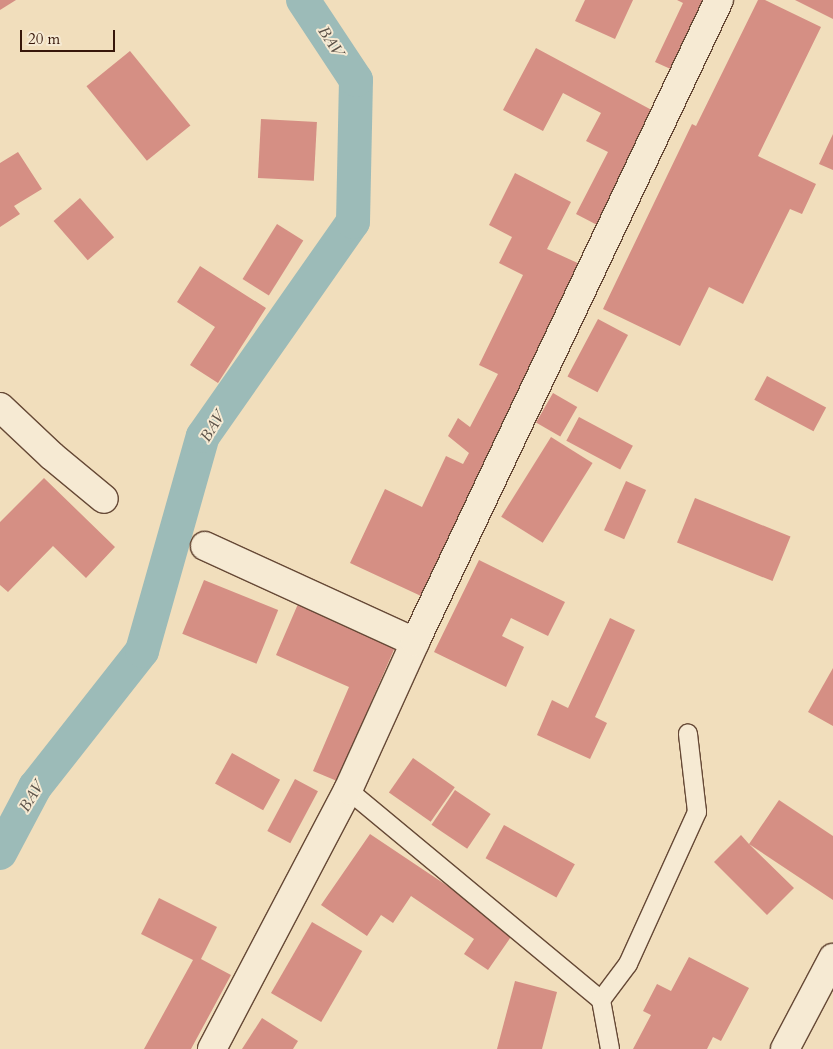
<!DOCTYPE html>
<html>
<head>
<meta charset="utf-8">
<style>
	body { margin:0 }
	#map { position:relative; width:833px; height:1049px; overflow:hidden; background:#f1debc; font-family:Cardo,serif }
	div>[style] { position:absolute }
	.canal>* { height:34px; margin:-17px; padding:0 17px; transform-origin:17px; border-radius:17px; background:#9cbbb8 }
	.building>* { inset:0; background:#d58f84; transform-origin:0 0 }
	.roads { filter:drop-shadow(1px 0 #664936) drop-shadow(-1px 0 #664936) drop-shadow(0 1px #664936) drop-shadow(0 -1px #664936) }
	.service>* { height:18px; margin:-9px; padding:0 9px; transform-origin:9px; border-radius:9px; background:#f6ead3 }
	.minor>* { height:28px; margin:-14px; padding:0 14px; transform-origin:14px; border-radius:14px; background:#f6ead3 }
	span { translate:-50% -50%; white-space:nowrap; text-align:center; line-height:1.15; -webkit-text-stroke:4px #f6ead3; paint-order:stroke }
	.water-label { font-size:16px; color:#5a5047; font-style:italic }
	.scale { position:absolute; left:20px; top:30px; width:95px; height:22px; box-sizing:border-box; border:2px solid #37170a; border-top:0; padding-left:6px; font-size:15px; line-height:18px; white-space:nowrap; color:#37170a; -webkit-text-stroke:4px #f6ead3; paint-order:stroke }
</style>
</head>
<body>
<div id="map">
	<div class="canal">
		<i style="left:0;top:853px;width:75px;rotate:-62.1deg"></i>
		<i style="left:35px;top:787px;width:173px;rotate:-51.8deg"></i>
		<i style="left:142px;top:651px;width:223px;rotate:-74.2deg"></i>
		<i style="left:203px;top:436px;width:261px;rotate:-55deg"></i>
		<i style="left:353px;top:222px;width:142px;rotate:-88.8deg"></i>
		<i style="left:356px;top:80px;width:96px;rotate:-123.5deg"></i>
	</div>
	<div class="building">
		<i style="clip-path:polygon(0 0,16px 0,0 10px)"></i>
		<i style="clip-path:polygon(585px 0,633px 0,615px 39px,575px 21px)"></i>
		<i style="clip-path:polygon(677px 0,708px 0,675px 71px,655px 62px,683px 3px)"></i>
		<i style="clip-path:polygon(758px 0,765px 0,821px 27px,758px 156px,816px 184px,802px 214px,790px 209px,743px 304px,709px 287px,680px 346px,603px 309px,692px 124px,696px 126px)"></i>
		<i style="clip-path:polygon(795px 0,833px 0,833px 19px)"></i>
		<i style="clip-path:polygon(536px 48px,661px 115px,601px 227px,576px 214px,608px 152px,586px 141px,601px 113px,563px 93px,543px 131px,503px 110px)"></i>
		<i style="left:130px;top:51px;width:96px;height:56px;rotate:51deg"></i>
		<i style="left:261px;top:119px;width:56px;height:59px;rotate:3deg"></i>
		<i style="clip-path:polygon(833px 134px,833px 170px,819px 164px)"></i>
		<i style="clip-path:polygon(18px 152px,42px 189px,14px 206px,20px 214px,0 227px,0 163px)"></i>
		<i style="clip-path:polygon(515px 173px,571px 202px,547px 249px,582px 265px,421px 596px,350px 563px,385px 489px,422px 507px,446px 456px,463px 464px,469px 453px,448px 436px,458px 418px,470px 427px,498px 374px,479px 365px,523px 275px,499px 263px,512px 237px,489px 225px)"></i>
		<i style="left:80px;top:198px;width:52px;height:35px;rotate:49deg"></i>
		<i style="left:277px;top:224px;width:31px;height:65px;rotate:32deg"></i>
		<i style="clip-path:polygon(200px 266px,266px 308px,218px 383px,190px 365px,215px 327px,177px 302px)"></i>
		<i style="left:598px;top:319px;width:34px;height:65px;rotate:28deg"></i>
		<i style="left:767px;top:376px;width:67px;height:27px;rotate:28deg"></i>
		<i style="left:553px;top:393px;width:28px;height:34px;rotate:30deg"></i>
		<i style="left:579px;top:417px;width:61px;height:27px;rotate:28deg"></i>
		<i style="left:551px;top:437px;width:49px;height:94px;rotate:32deg"></i>
		<i style="clip-path:polygon(44px 478px,115px 547px,86px 578px,53px 546px,8px 592px,0 585px,0 522px)"></i>
		<i style="left:626px;top:481px;width:22px;height:54px;rotate:24deg"></i>
		<i style="left:695px;top:498px;width:103px;height:48px;rotate:22deg"></i>
		<i style="clip-path:polygon(479px 560px,565px 602px,548px 636px,511px 618px,502px 636px,524px 647px,506px 687px,434px 652px)"></i>
		<i style="left:204px;top:580px;width:80px;height:58px;rotate:22deg"></i>
		<i style="clip-path:polygon(301px 597px,399px 638px,337px 781px,313px 771px,349px 687px,276px 655px)"></i>
		<i style="clip-path:polygon(610px 618px,635px 630px,595px 717px,607px 723px,590px 759px,537px 735px,552px 700px,568px 708px)"></i>
		<i style="clip-path:polygon(833px 668px,833px 726px,808px 712px)"></i>
		<i style="left:232px;top:753px;width:55px;height:35px;rotate:29deg"></i>
		<i style="left:413px;top:758px;width:51px;height:42px;rotate:35deg"></i>
		<i style="left:295px;top:779px;width:26px;height:59px;rotate:28deg"></i>
		<i style="left:455px;top:790px;width:43px;height:42px;rotate:34deg"></i>
		<i style="clip-path:polygon(779px 800px,833px 836px,833px 900px,749px 844px,794px 888px,767px 915px,714px 862px,741px 835px,749px 844px)"></i>
		<i style="left:504px;top:825px;width:81px;height:38px;rotate:29deg"></i>
		<i style="clip-path:polygon(370px 834px,515px 931px,488px 970px,464px 954px,474px 939px,411px 896px,393px 923px,381px 915px,367px 936px,321px 905px)"></i>
		<i style="clip-path:polygon(159px 898px,217px 927px,201px 959px,231px 975px,191px 1049px,144px 1049px,193px 960px,141px 934px)"></i>
		<i style="left:312px;top:922px;width:58px;height:82px;rotate:30deg"></i>
		<i style="clip-path:polygon(689px 957px,749px 988px,721px 1041px,713px 1037px,707px 1049px,633px 1049px,651px 1015px,643px 1011px,657px 984px,671px 991px)"></i>
		<i style="clip-path:polygon(515px 981px,557px 992px,542px 1049px,497px 1049px)"></i>
		<i style="clip-path:polygon(262px 1018px,298px 1041px,293px 1049px,242px 1049px)"></i>
	</div>
	<div class="roads">
		<div class="service">
			<i style="left:348px;top:790px;width:329px;rotate:39.7deg"></i>
			<i style="left:601px;top:1000px;width:50px;rotate:79.6deg"></i>
			<i style="left:601px;top:1000px;width:45px;rotate:-53.1deg"></i>
			<i style="left:628px;top:964px;width:167px;rotate:-65.6deg"></i>
			<i style="left:697px;top:812px;width:79px;rotate:-96.6deg"></i>
		</div>
		<div class="minor">
			<i style="left:0;top:407px;width:71px;rotate:43.3deg"></i>
			<i style="left:52px;top:456px;width:67px;rotate:39.6deg"></i>
			<i style="left:205px;top:546px;width:231px;rotate:24.6deg"></i>
			<i style="left:212px;top:1049px;width:293px;rotate:-62.3deg"></i>
			<i style="left:348px;top:790px;width:162px;rotate:-65.6deg"></i>
			<i style="left:415px;top:642px;width:710px;rotate:-64.66deg"></i>
			<i style="left:785px;top:1049px;width:103px;rotate:-62.2deg"></i>
		</div>
	</div>
	<div class="water-label">
		<span style="left:331px;top:42px;rotate:57deg">BAV</span>
		<span style="left:213px;top:426px;rotate:-59deg">BAV</span>
		<span style="left:32px;top:796px;rotate:-59deg">BAV</span>
	</div>
	<div class="scale">20 m</div>
</div>
</body>
</html>
